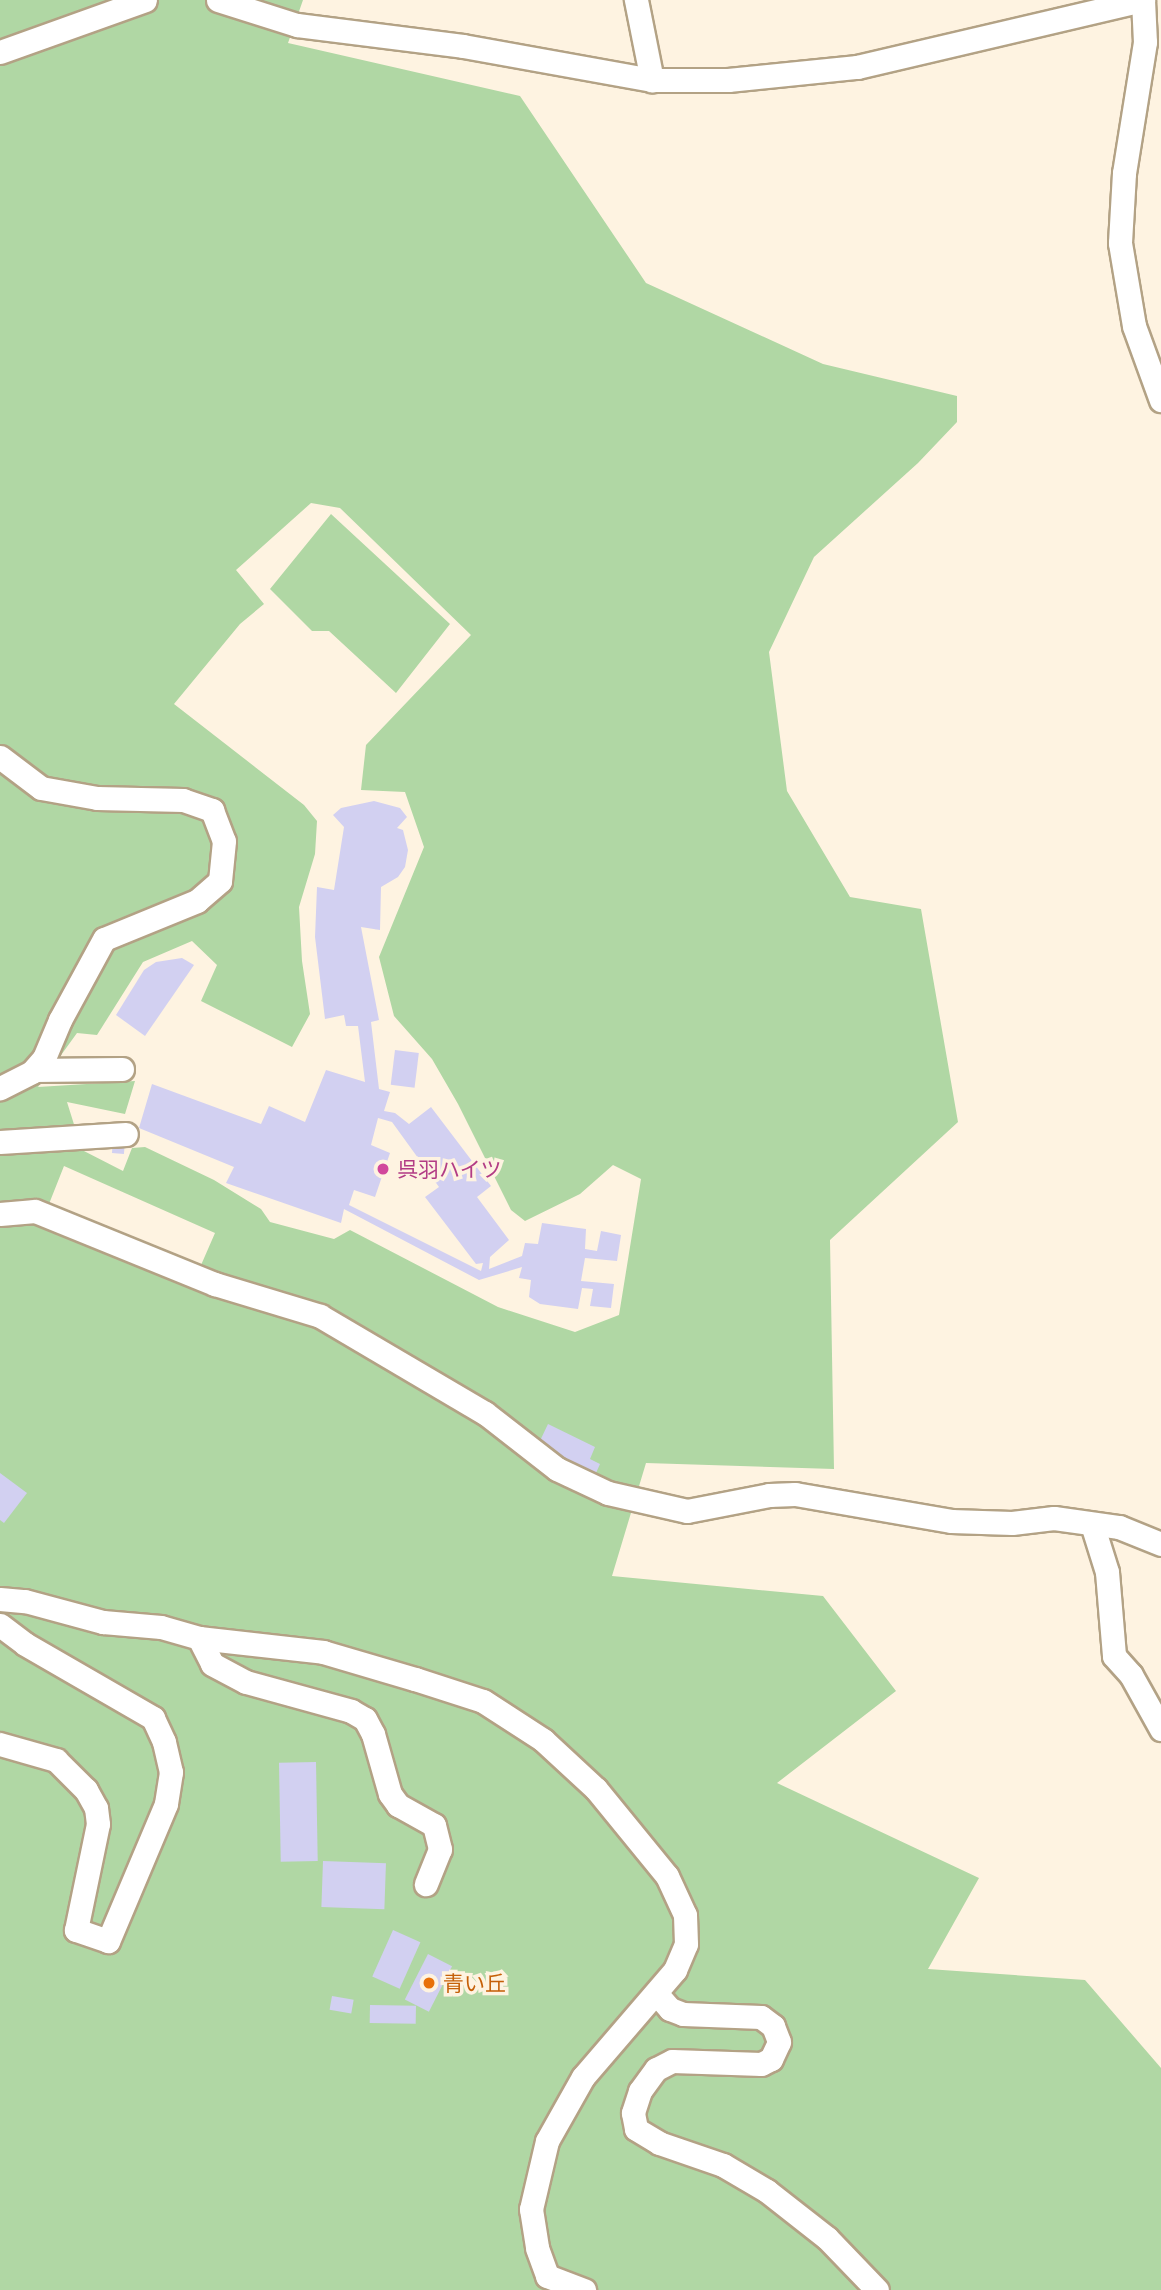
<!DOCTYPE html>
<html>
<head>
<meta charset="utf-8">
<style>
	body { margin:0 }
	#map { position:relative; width:1161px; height:2290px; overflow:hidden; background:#fef3e1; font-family:"IBM Plex Serif","Noto Sans JP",serif }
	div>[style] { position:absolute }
	.green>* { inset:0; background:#b0d7a4 }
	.building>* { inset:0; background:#d2d0f1; transform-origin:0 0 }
	.roads { filter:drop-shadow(2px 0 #b3a285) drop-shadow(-2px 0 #b3a285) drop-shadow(0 2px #b3a285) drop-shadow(0 -2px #b3a285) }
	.minor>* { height:23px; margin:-11.5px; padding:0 11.5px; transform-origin:11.5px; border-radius:11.5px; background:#fff }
	.dots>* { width:19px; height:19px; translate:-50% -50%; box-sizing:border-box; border:4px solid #fef3e1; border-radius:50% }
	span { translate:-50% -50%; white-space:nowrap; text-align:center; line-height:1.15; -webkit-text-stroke:7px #fef3e1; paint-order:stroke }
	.hotel-label { font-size:21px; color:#b23c85 }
	.left { translate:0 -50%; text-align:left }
	.food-label { font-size:21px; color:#c56008 }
</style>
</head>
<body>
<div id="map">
	<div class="green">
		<i style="clip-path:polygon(evenodd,0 0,303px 0,288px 43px,520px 96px,646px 283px,823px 364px,957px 396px,957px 422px,918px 463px,814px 557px,769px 652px,787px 791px,850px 897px,921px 909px,958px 1122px,830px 1240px,834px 1469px,646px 1463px,612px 1576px,823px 1596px,896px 1691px,777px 1783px,979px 1878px,928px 1969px,1085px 1980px,1161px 2068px,1161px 2290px,0 2290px,0 0,311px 503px,340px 508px,471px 635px,366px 745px,361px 790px,405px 792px,424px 847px,379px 957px,394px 1016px,432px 1059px,458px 1104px,511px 1210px,525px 1221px,580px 1194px,613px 1165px,641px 1179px,619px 1315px,575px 1332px,498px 1307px,350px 1230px,334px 1239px,270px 1222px,261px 1209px,214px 1180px,145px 1147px,132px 1148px,123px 1171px,82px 1150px,67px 1102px,125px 1114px,135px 1081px,38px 1087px,77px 1033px,97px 1035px,143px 962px,192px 941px,217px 965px,201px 1001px,292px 1047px,310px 1014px,302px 961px,299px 907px,315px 854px,317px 821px,304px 805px,174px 704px,240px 624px,264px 604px,236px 570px,311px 503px,0 0,64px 1166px,215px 1233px,198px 1272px,47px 1209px,64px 1166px)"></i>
		<i style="clip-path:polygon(331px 514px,450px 624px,396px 693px,329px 631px,312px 631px,270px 589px)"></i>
	</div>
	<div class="building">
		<i style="clip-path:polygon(evenodd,374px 801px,400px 808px,407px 817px,397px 828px,403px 830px,408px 850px,405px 867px,398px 877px,381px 887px,380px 930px,361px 927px,379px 1020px,371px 1022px,379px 1089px,390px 1092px,384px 1111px,395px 1113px,409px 1124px,431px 1107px,491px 1186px,477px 1197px,509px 1240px,490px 1257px,489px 1269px,522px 1256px,525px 1243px,538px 1244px,542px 1223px,586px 1229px,585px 1249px,597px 1251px,601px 1231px,621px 1235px,617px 1261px,585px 1258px,581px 1281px,614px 1284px,611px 1308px,590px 1306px,593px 1289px,582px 1288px,578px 1309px,540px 1304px,529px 1297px,531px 1280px,519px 1278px,522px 1267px,479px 1280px,344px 1209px,341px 1223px,226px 1183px,234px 1167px,139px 1128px,152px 1084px,261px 1124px,269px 1106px,305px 1122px,326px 1070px,365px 1082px,358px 1026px,346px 1026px,344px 1015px,325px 1019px,315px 937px,317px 887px,334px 890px,344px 827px,333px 815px,341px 808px,374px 801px,378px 1118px,392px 1122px,439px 1187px,425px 1197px,476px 1264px,483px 1263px,481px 1271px,349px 1205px,354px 1190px,375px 1197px,390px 1153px,371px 1145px,378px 1118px)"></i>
		<i style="clip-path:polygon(182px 958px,194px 965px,145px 1036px,116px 1015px,144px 970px,156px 962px)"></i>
		<i style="left:395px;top:1050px;width:24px;height:35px;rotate:7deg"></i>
		<i style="left:113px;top:1141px;width:12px;height:12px;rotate:5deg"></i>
		<i style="clip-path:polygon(548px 1424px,595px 1447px,590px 1459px,600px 1464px,596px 1473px,538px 1445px)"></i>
		<i style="clip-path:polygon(0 1473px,27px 1493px,4px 1523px,0 1520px)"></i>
		<i style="left:316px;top:1762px;width:99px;height:37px;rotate:89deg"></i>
		<i style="left:323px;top:1861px;width:63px;height:46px;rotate:2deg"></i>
		<i style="left:393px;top:1930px;width:30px;height:51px;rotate:24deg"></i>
		<i style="left:428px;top:1954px;width:27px;height:51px;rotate:27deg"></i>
		<i style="left:332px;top:1996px;width:22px;height:14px;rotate:10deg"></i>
		<i style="left:370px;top:2005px;width:46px;height:18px;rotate:1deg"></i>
	</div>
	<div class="roads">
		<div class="minor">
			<i style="left:218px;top:0;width:83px;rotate:17.6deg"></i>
			<i style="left:297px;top:25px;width:167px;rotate:7.2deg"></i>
			<i style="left:463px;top:46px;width:192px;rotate:10.2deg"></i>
			<i style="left:652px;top:80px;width:76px"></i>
			<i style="left:728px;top:80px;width:130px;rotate:-5.8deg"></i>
			<i style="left:857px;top:67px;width:294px;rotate:-13.2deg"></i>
			<i style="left:636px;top:0;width:82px;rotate:78.7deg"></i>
			<i style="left:1143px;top:0;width:42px;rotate:87.3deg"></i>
			<i style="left:1145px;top:42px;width:133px;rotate:99.1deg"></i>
			<i style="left:1124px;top:173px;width:70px;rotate:93.3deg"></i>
			<i style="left:1120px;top:243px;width:84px;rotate:80.4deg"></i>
			<i style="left:1134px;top:326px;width:79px;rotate:70deg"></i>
			<i style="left:0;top:52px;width:154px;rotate:-19.7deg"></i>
			<i style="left:0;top:757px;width:51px;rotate:37.1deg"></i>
			<i style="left:41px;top:788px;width:57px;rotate:10.1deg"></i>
			<i style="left:97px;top:798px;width:86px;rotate:1.3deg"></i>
			<i style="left:183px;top:800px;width:31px;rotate:19deg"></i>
			<i style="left:212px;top:810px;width:33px;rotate:69deg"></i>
			<i style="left:224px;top:841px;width:40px;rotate:95.7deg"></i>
			<i style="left:220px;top:881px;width:30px;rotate:139deg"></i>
			<i style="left:197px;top:901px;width:100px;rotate:157.8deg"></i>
			<i style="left:104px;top:939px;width:92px;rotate:118.5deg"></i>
			<i style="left:60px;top:1020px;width:41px;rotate:112.8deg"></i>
			<i style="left:44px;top:1058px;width:18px;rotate:131deg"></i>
			<i style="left:32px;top:1072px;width:36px;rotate:153deg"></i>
			<i style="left:34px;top:1070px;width:88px;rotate:-0.7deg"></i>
			<i style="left:0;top:1142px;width:126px;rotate:-3.6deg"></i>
			<i style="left:0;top:1214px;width:35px;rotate:-5deg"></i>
			<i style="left:35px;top:1211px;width:194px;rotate:22.1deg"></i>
			<i style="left:215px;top:1284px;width:110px;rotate:16.9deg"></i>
			<i style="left:320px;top:1316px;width:191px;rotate:30.5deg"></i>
			<i style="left:485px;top:1413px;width:91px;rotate:37.9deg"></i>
			<i style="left:557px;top:1469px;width:56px;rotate:25.2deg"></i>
			<i style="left:608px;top:1493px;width:81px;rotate:12.8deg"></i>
			<i style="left:687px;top:1511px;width:84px;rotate:-11deg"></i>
			<i style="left:769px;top:1495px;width:26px;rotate:-2deg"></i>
			<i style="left:795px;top:1494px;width:158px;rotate:9.8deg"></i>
			<i style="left:951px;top:1521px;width:61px;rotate:1.9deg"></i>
			<i style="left:1012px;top:1523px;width:42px;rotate:-6.8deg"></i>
			<i style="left:1054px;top:1518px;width:66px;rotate:7.9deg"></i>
			<i style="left:1119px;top:1527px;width:45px;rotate:22deg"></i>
			<i style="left:1092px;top:1524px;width:50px;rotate:72.6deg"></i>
			<i style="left:1107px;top:1572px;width:84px;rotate:85.2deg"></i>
			<i style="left:1114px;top:1656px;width:25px;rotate:48deg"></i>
			<i style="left:1131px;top:1675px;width:62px;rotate:60.9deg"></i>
			<i style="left:0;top:1599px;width:25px;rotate:5deg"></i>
			<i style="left:25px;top:1601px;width:81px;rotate:15.1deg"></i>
			<i style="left:103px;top:1622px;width:58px;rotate:4.9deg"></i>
			<i style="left:161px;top:1627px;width:40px;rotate:16deg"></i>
			<i style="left:199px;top:1638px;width:125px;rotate:6.4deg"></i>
			<i style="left:323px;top:1652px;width:96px;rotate:16.4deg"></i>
			<i style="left:415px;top:1679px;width:71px;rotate:17.9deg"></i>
			<i style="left:483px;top:1701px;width:72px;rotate:33deg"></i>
			<i style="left:543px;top:1740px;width:72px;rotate:42.8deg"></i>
			<i style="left:596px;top:1789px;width:112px;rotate:50.8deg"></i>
			<i style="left:667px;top:1876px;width:43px;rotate:65.2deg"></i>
			<i style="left:685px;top:1915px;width:29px;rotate:88deg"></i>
			<i style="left:686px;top:1944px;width:28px;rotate:113deg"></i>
			<i style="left:675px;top:1970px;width:141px;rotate:130.7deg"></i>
			<i style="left:583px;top:2077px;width:73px;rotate:119.4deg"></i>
			<i style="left:547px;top:2141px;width:70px;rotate:103.2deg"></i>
			<i style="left:531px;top:2209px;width:39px;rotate:81deg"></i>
			<i style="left:537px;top:2248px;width:30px;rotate:70deg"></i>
			<i style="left:547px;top:2276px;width:40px;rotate:21deg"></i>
			<i style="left:0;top:1625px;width:31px;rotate:37deg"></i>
			<i style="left:25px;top:1644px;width:148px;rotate:30deg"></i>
			<i style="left:153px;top:1718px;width:26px;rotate:65deg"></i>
			<i style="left:164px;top:1742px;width:31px;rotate:77deg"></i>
			<i style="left:171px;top:1772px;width:32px;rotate:99deg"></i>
			<i style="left:166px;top:1804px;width:149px;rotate:112.9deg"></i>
			<i style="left:108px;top:1941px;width:34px;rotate:-161deg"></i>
			<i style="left:76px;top:1930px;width:108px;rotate:-78.3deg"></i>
			<i style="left:98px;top:1824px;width:16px;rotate:-97deg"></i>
			<i style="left:96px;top:1808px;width:21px;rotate:-119deg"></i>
			<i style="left:86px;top:1790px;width:42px;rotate:-135deg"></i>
			<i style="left:56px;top:1760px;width:58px;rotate:-164.1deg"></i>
			<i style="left:199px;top:1638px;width:29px;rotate:63deg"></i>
			<i style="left:212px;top:1664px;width:38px;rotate:28deg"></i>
			<i style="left:246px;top:1682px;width:109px;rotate:15.4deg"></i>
			<i style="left:351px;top:1711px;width:16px;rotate:30deg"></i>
			<i style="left:365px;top:1719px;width:17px;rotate:62deg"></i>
			<i style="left:373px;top:1734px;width:62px;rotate:74.2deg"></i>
			<i style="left:390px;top:1794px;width:14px;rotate:54deg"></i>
			<i style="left:398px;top:1805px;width:41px;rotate:29.1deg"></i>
			<i style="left:434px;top:1825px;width:25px;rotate:76deg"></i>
			<i style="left:440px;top:1849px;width:38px;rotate:112deg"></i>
			<i style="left:656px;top:1993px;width:21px;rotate:49deg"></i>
			<i style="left:670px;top:2009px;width:14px;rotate:21deg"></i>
			<i style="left:683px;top:2014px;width:78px;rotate:2.2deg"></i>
			<i style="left:761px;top:2017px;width:15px;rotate:37deg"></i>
			<i style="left:773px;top:2026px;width:17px;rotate:69deg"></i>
			<i style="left:779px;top:2042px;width:19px;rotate:115deg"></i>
			<i style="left:771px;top:2059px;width:11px;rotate:153deg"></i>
			<i style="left:761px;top:2064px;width:89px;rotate:-178.1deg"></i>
			<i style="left:672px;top:2061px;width:18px;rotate:153deg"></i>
			<i style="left:656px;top:2069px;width:27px;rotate:126deg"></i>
			<i style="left:640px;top:2091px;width:23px;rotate:108deg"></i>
			<i style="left:633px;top:2113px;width:16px;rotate:79deg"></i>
			<i style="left:636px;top:2129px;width:27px;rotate:31deg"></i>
			<i style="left:659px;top:2143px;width:68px;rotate:19deg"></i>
			<i style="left:723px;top:2165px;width:51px;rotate:30.6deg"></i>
			<i style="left:767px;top:2191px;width:76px;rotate:38.1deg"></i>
			<i style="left:827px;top:2238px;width:72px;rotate:46.1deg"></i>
		</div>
	</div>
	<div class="dots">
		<i style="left:383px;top:1169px;background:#d1479c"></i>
		<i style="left:429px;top:1983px;background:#e8710a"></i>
	</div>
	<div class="hotel-label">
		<span class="left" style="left:397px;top:1169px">呉羽ハイツ</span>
	</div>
	<div class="food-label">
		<span class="left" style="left:443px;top:1983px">青い丘</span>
	</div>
</div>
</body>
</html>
